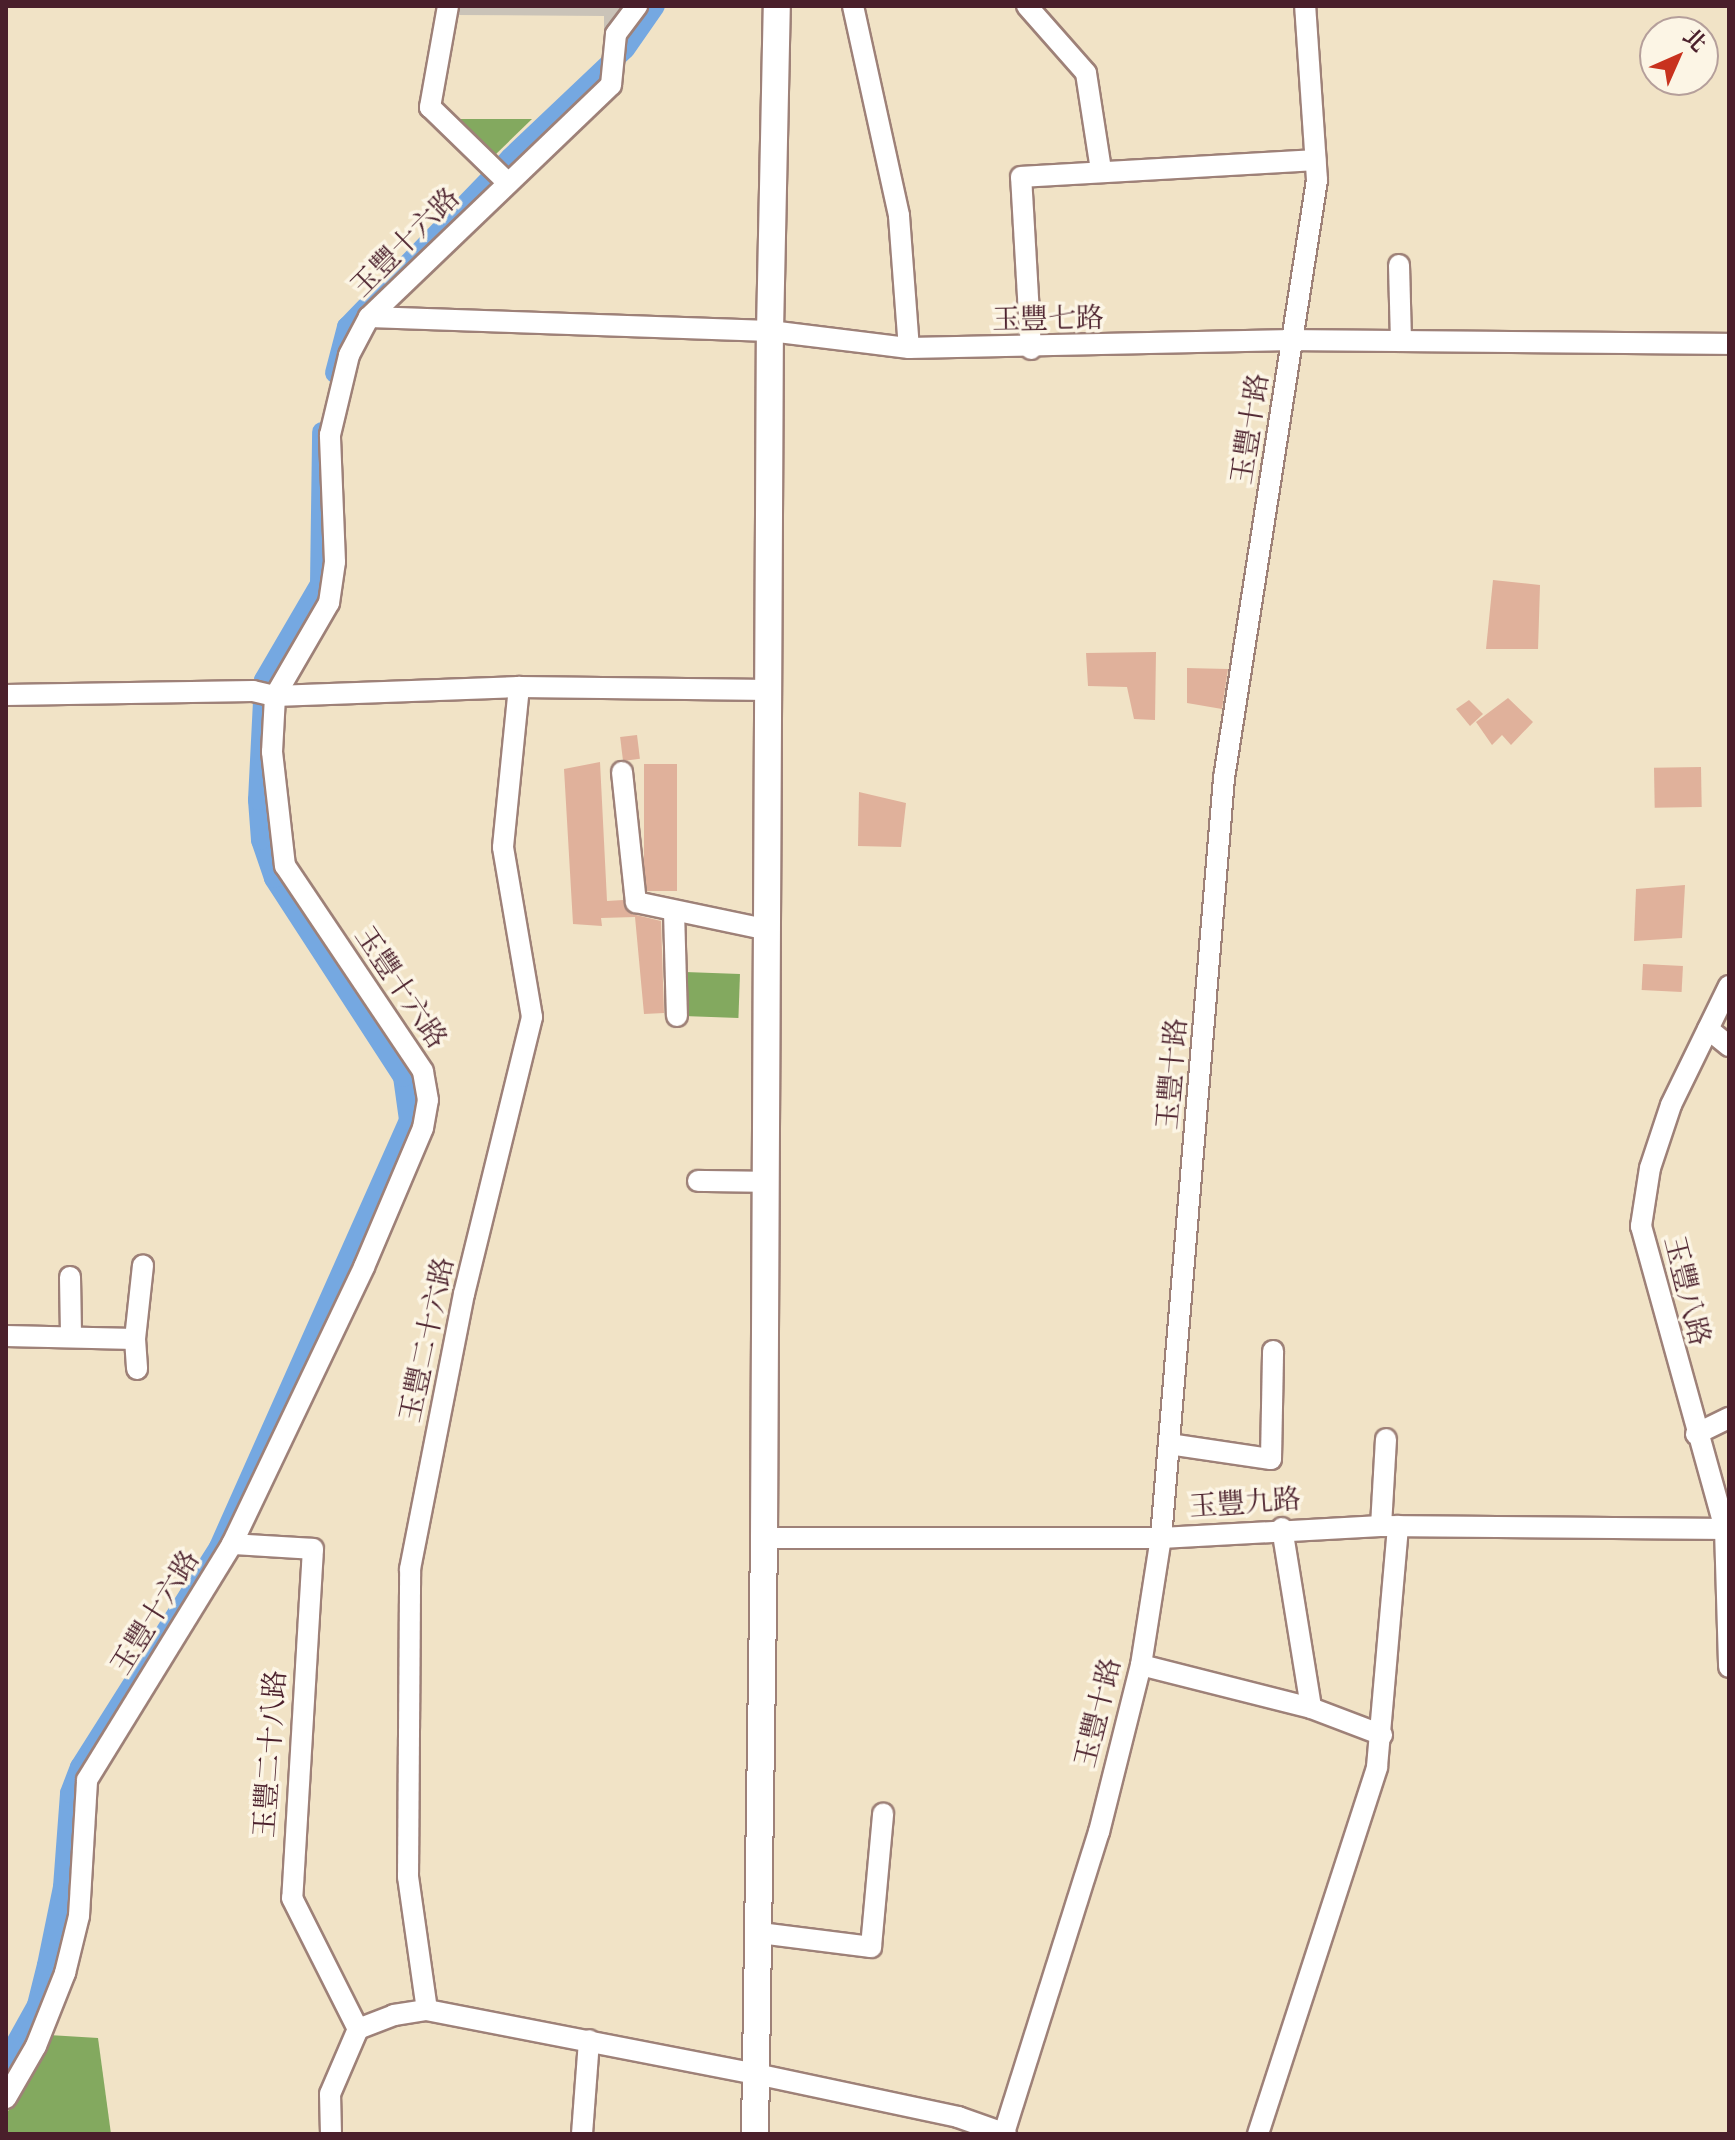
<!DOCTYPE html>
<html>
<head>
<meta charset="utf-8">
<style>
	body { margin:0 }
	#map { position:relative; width:1735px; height:2140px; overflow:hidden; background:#f1e3c6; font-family:"IM FELL Double Pica","Noto Serif TC",serif }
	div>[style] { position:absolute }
	.industrial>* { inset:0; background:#cac3b8 }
	.forest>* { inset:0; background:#83a95f; transform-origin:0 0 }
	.canal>* { height:20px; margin:-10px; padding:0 10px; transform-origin:10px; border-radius:10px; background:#75a8e1 }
	.building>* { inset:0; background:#e0b19b; transform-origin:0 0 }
	.roads { filter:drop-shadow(2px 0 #9e8178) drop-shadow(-2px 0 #9e8178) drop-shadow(0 2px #9e8178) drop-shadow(0 -2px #9e8178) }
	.minor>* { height:20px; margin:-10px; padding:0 10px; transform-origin:10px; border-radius:10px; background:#fff }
	.major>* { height:26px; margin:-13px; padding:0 13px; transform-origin:13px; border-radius:13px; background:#fff }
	span { translate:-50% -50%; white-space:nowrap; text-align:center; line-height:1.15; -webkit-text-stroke:7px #fcf5e5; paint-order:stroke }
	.street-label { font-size:28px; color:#4a1f2b }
	.frame { position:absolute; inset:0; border:8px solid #4a1f2b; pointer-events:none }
	.north { position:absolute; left:1639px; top:16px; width:80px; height:80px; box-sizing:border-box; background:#fcf5e5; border:2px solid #b59f9b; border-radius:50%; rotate:45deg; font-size:22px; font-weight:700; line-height:32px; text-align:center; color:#4a1f2b }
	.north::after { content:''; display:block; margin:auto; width:28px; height:36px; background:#c8321e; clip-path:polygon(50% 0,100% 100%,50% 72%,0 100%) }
</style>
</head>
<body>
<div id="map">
	<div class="industrial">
		<i style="clip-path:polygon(456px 6px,626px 6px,604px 36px,604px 16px,455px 15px)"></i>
	</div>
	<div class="forest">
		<i style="clip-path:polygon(450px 119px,532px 119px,495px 155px)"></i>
		<i style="left:685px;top:972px;width:55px;height:44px;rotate:2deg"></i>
		<i style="clip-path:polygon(49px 2035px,98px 2038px,111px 2134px,6px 2134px,6px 2115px)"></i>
	</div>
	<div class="canal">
		<i style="left:335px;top:373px;width:48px;rotate:-75.4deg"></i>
		<i style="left:347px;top:327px;width:235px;rotate:-46deg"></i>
		<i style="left:510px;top:158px;width:158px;rotate:-43.5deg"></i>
		<i style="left:625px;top:49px;width:52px;rotate:-55.1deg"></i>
		<i style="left:6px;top:2061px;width:64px;rotate:-61deg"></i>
		<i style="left:37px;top:2005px;width:41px;rotate:-76deg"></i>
		<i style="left:47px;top:1965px;width:80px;rotate:-78.4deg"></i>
		<i style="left:63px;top:1887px;width:94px;rotate:-85.7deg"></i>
		<i style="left:70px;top:1793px;width:28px;rotate:-69deg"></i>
		<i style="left:80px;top:1767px;width:260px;rotate:-57.7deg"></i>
		<i style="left:219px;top:1547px;width:467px;rotate:-66deg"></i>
		<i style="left:409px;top:1120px;width:43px;rotate:-97.9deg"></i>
		<i style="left:403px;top:1077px;width:237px;rotate:-123deg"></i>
		<i style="left:274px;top:878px;width:40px;rotate:-108.9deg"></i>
		<i style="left:261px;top:840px;width:40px;rotate:-94.3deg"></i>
		<i style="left:258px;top:800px;width:120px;rotate:-87.1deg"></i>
		<i style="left:264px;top:680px;width:111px;rotate:-59.7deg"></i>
		<i style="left:320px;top:584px;width:152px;rotate:-89.2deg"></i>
	</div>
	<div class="building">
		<i style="clip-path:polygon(1493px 580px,1540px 585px,1538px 649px,1486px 649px)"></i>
		<i style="clip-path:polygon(1156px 652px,1155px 720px,1134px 719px,1127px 687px,1088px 686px,1086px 653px)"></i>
		<i style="clip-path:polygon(1187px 668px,1228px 669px,1222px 709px,1187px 703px)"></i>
		<i style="clip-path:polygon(1508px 698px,1533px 722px,1511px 745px,1502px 735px,1492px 745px,1476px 722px)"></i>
		<i style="clip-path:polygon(1469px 700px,1483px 714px,1470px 726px,1456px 709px)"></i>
		<i style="left:637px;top:735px;width:24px;height:17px;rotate:83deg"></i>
		<i style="clip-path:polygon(600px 762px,607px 901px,623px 900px,632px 914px,661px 921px,664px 1013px,644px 1014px,635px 917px,601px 918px,602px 926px,573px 924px,564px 769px)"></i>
		<i style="left:644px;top:764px;width:33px;height:127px"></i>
		<i style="left:1701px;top:767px;width:40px;height:47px;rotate:89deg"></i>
		<i style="clip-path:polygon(859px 792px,906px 803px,901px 847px,858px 846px)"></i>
		<i style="clip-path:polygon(1685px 885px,1682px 938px,1634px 941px,1636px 889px)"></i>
		<i style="left:1643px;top:964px;width:40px;height:26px;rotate:3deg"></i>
	</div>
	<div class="roads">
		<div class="minor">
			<i style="left:448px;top:6px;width:103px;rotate:100.1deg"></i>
			<i style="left:430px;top:107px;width:107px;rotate:44.2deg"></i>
			<i style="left:853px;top:6px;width:215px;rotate:77.6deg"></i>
			<i style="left:899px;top:216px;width:132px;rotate:85.7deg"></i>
			<i style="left:1027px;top:6px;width:89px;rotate:48.6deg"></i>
			<i style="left:1086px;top:73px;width:98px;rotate:81.2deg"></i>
			<i style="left:1399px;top:265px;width:76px;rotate:88.5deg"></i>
			<i style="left:369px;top:317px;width:401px;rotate:2deg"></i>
			<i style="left:770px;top:331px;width:140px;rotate:7deg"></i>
			<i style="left:909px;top:348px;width:384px;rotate:-1.2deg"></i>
			<i style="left:1293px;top:340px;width:436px;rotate:0.5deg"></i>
			<i style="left:1031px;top:349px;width:172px;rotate:-93.3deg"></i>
			<i style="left:1021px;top:177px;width:295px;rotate:-3.3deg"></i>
			<i style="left:6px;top:695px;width:247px;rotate:-0.9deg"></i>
			<i style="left:253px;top:691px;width:23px;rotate:13deg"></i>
			<i style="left:275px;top:696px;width:244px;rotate:-2.1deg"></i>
			<i style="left:519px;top:687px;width:251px;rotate:0.7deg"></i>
			<i style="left:622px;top:772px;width:131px;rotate:83.9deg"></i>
			<i style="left:636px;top:902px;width:136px;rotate:11.9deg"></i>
			<i style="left:674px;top:911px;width:105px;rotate:88.4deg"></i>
			<i style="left:1729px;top:986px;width:132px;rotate:116deg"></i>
			<i style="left:1671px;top:1105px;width:66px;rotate:108.4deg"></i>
			<i style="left:1650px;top:1168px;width:59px;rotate:98.8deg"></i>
			<i style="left:1641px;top:1226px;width:314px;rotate:74.5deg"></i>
			<i style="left:1725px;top:1529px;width:138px;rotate:88.3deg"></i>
			<i style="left:1708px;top:1029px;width:27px;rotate:39deg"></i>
			<i style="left:698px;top:1181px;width:69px;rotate:0.8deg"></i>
			<i style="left:70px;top:1277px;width:60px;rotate:89deg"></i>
			<i style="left:6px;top:1336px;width:129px;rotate:1.3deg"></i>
			<i style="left:135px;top:1339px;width:30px;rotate:86deg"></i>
			<i style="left:135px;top:1339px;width:74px;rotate:-83.8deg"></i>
			<i style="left:1696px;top:1434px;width:37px;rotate:-26deg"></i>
			<i style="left:1169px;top:1444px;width:103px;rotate:8.4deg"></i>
			<i style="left:1271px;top:1459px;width:108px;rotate:-88.9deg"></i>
			<i style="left:1381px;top:1526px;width:87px;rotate:-86.7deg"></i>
			<i style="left:1282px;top:1528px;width:182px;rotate:80.8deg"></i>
			<i style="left:1311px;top:1708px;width:76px;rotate:20.8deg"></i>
			<i style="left:764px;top:1538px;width:397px"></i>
			<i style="left:1161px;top:1538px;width:220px;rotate:-3.1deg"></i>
			<i style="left:1381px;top:1526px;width:348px;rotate:0.5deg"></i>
			<i style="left:232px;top:1544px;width:81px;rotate:3.5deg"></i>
			<i style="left:313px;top:1549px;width:350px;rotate:93.4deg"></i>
			<i style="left:292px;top:1898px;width:147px;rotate:63.3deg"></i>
			<i style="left:1141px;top:1665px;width:175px;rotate:14.2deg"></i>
			<i style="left:760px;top:1933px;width:112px;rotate:7.2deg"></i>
			<i style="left:871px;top:1947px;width:134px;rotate:-84.8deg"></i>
			<i style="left:427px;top:2010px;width:134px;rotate:-98.1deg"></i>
			<i style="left:408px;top:1877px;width:308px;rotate:-89.6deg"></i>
			<i style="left:410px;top:1569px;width:280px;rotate:-78.9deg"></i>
			<i style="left:464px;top:1294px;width:285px;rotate:-76.2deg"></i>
			<i style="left:532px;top:1017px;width:172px;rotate:-99.7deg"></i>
			<i style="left:503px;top:847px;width:161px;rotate:-84.3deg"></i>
			<i style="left:6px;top:2098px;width:60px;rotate:-60deg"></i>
			<i style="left:36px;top:2046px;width:79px;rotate:-68.3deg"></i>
			<i style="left:65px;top:1973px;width:59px;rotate:-76.2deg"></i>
			<i style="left:79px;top:1916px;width:136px;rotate:-86.6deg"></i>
			<i style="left:87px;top:1780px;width:277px;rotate:-58.4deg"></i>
			<i style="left:232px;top:1544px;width:307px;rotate:-64.5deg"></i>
			<i style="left:364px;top:1267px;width:151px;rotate:-67deg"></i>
			<i style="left:423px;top:1128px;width:28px;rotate:-80deg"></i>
			<i style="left:428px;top:1100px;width:29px;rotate:-100deg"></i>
			<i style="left:423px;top:1071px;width:247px;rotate:-123.9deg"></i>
			<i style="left:285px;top:866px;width:115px;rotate:-96.5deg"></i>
			<i style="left:272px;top:752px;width:56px;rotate:-86.9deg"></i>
			<i style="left:275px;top:696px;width:108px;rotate:-59.9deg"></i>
			<i style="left:329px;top:603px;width:41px;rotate:-81.7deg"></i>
			<i style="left:335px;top:562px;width:127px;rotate:-92.3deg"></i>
			<i style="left:330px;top:435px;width:82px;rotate:-76.6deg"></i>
			<i style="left:349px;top:355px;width:43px;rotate:-62.2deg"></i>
			<i style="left:369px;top:317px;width:335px;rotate:-43.8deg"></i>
			<i style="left:611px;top:85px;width:51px;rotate:-84.4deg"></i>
			<i style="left:616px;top:34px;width:35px;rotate:-53deg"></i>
			<i style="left:1004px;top:2133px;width:316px;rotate:-72.5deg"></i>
			<i style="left:1099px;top:1832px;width:172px;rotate:-75.9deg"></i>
			<i style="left:1141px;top:1665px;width:129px;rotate:-81.1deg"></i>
			<i style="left:1161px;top:1538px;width:763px;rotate:-85.26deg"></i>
			<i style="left:1224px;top:778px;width:605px;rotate:-81.16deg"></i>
			<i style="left:1317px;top:180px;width:174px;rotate:-93.9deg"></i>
			<i style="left:331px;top:2134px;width:40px;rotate:-91.4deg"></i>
			<i style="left:330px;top:2094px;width:71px;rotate:-66.7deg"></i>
			<i style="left:358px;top:2029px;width:39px;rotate:-21deg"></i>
			<i style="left:394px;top:2015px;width:33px;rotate:-9deg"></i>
			<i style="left:427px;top:2010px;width:335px;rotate:11deg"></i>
			<i style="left:756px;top:2074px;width:207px;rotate:12deg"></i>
			<i style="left:958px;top:2117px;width:51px;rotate:19.5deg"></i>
			<i style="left:582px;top:2134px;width:94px;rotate:-85.7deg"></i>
			<i style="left:1258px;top:2134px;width:386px;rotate:-72deg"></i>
			<i style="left:1377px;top:1767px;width:242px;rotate:-85deg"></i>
		</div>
		<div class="major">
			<i style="left:755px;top:2134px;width:596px;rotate:-89.13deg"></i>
			<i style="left:764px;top:1538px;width:1207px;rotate:-89.72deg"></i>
			<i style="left:770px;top:331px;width:325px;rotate:-88.8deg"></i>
		</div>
	</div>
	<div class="street-label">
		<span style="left:406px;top:243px;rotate:-45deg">玉豐十六路</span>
		<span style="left:1048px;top:320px;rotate:-1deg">玉豐七路</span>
		<span style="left:1251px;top:429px;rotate:-81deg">玉豐十路</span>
		<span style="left:400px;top:988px;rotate:56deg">玉豐十六路</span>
		<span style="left:1173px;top:1074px;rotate:-85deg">玉豐十路</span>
		<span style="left:1686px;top:1291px;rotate:76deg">玉豐八路</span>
		<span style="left:428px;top:1340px;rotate:-78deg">玉豐二十六路</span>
		<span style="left:1245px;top:1504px;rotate:-4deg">玉豐九路</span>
		<span style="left:156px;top:1613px;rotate:-58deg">玉豐十六路</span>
		<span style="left:1099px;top:1713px;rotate:-76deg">玉豐十路</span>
		<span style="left:271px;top:1754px;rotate:-86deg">玉豐二十八路</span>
	</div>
	<div class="frame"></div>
	<div class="north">北</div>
</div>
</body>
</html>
